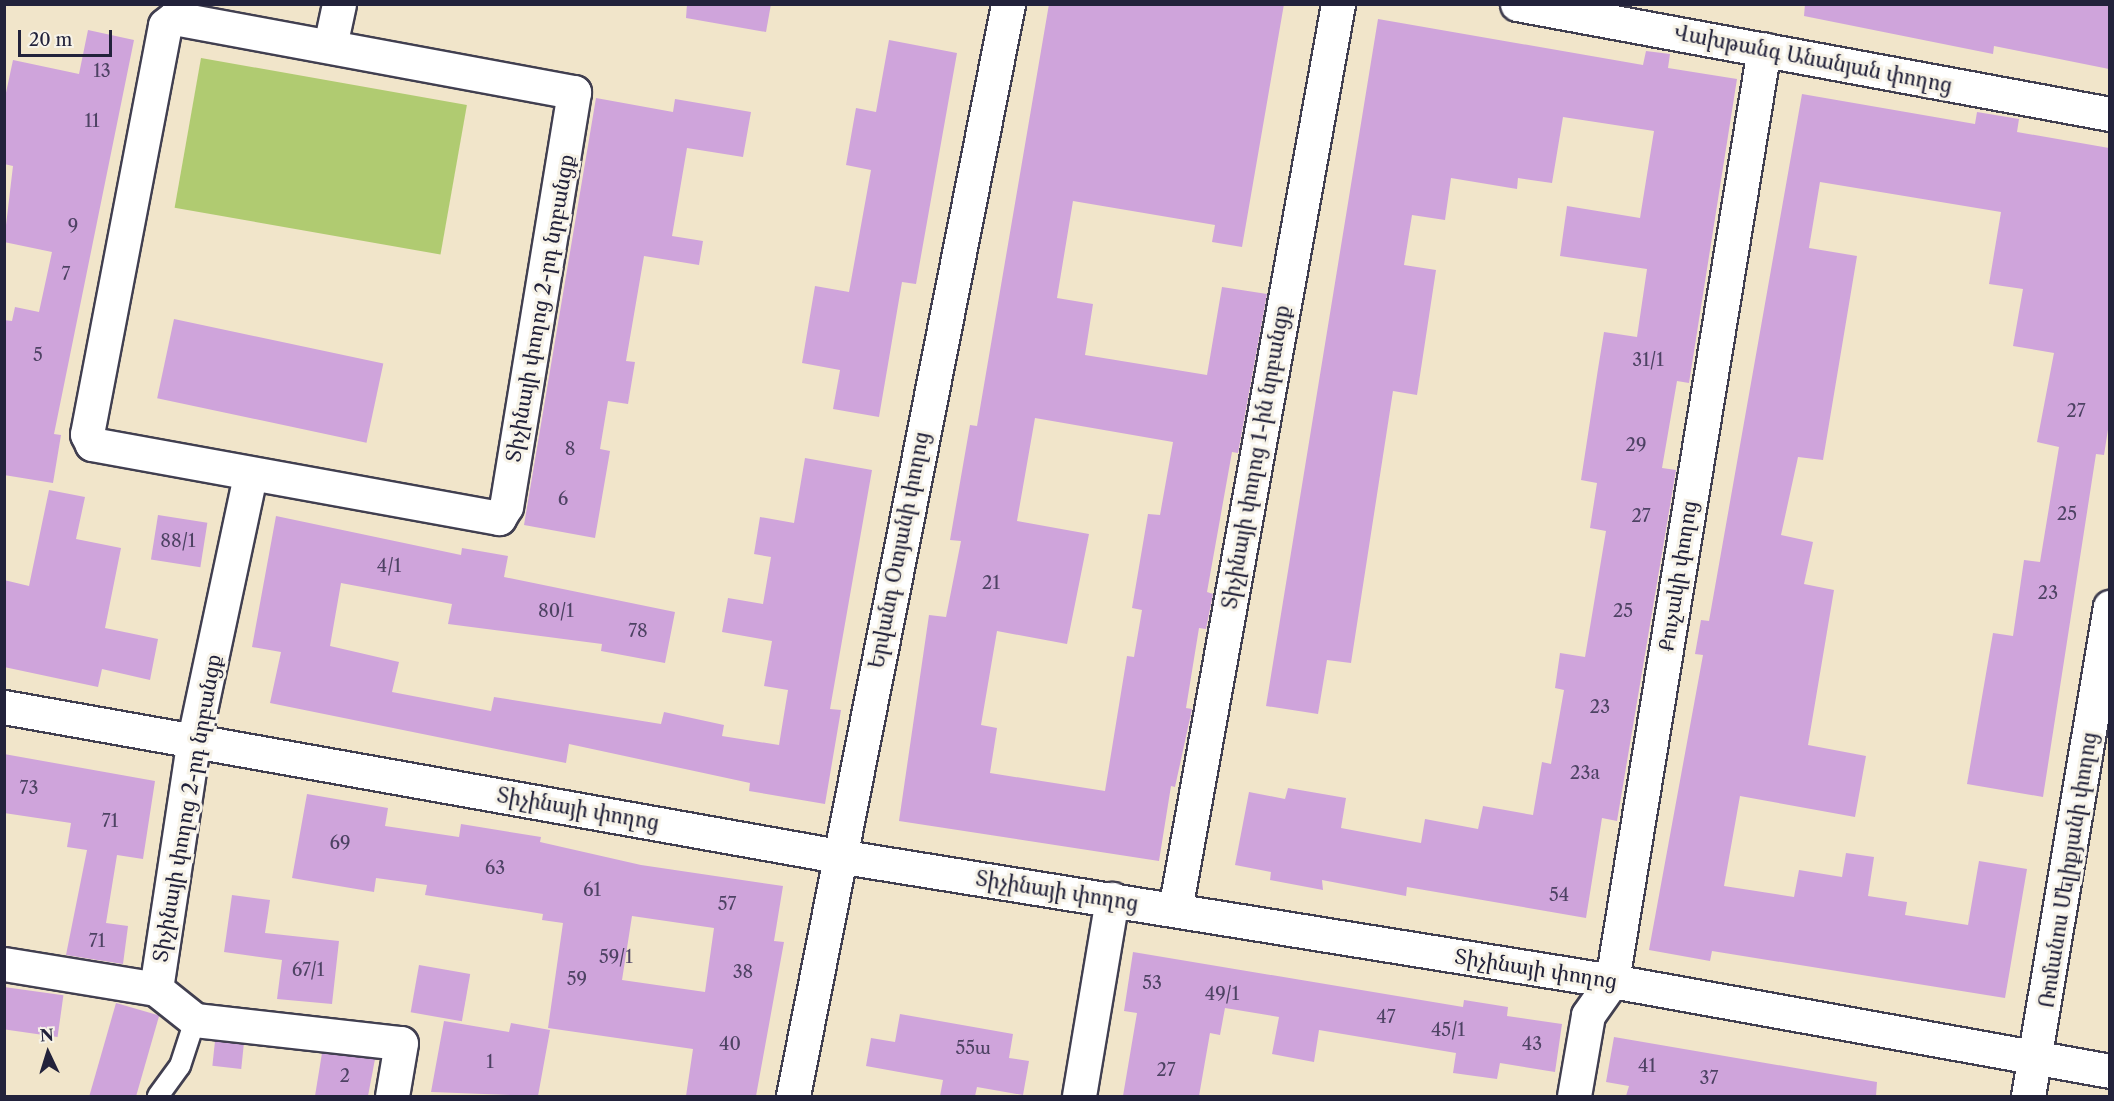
<!DOCTYPE html>
<html>
<head>
<meta charset="utf-8">
<style>
	body { margin:0 }
	#map { position:relative; width:2114px; height:1101px; overflow:hidden; background:#f1e5ca; font-family:"Libre Caslon Text","Noto Serif Armenian",serif }
	div>[style] { position:absolute }
	.green>* { inset:0; background:#b0cb71; transform-origin:0 0 }
	.building>* { inset:0; background:#cfa4db; transform-origin:0 0 }
	.roads { filter:drop-shadow(2px 0 #413f50) drop-shadow(-2px 0 #413f50) drop-shadow(0 2px #413f50) drop-shadow(0 -2px #413f50) }
	.lane>* { height:20px; margin:-10px; padding:0 10px; transform-origin:10px; border-radius:10px; background:#fff }
	.street>* { height:33px; margin:-16.5px; padding:0 16.5px; transform-origin:16.5px; border-radius:16.5px; background:#fff }
	.secondary>* { height:33px; margin:-16.5px; padding:0 16.5px; transform-origin:16.5px; border-radius:16.5px; background:#fff }
	span { translate:-50% -50%; white-space:nowrap; text-align:center; line-height:1.15; -webkit-text-stroke:6px #f7f3e8; paint-order:stroke }
	.number-label { font-size:18px; color:#4d4263 }
	.number-label span { -webkit-text-stroke-width:0 }
	.street-label { font-size:21px; color:#22223b }
	.frame { position:absolute; inset:0; border:6px solid #22223b; pointer-events:none }
	.north { position:absolute; left:18px; top:1023px; width:60px; height:60px; -webkit-text-stroke:4px #f7f3e8; paint-order:stroke; rotate:356deg; font-size:16px; font-weight:700; line-height:24px; text-align:center; color:#22223b }
	.north::after { content:''; display:block; margin:auto; width:21px; height:27px; background:#22223b; clip-path:polygon(50% 0,100% 100%,50% 72%,0 100%) }
	.scale { position:absolute; left:18px; top:30px; width:94px; height:27px; box-sizing:border-box; border:3px solid #22223b; border-top:0; padding-left:8px; font-size:18px; line-height:21px; white-space:nowrap; color:#22223b; -webkit-text-stroke:4px #f7f3e8; paint-order:stroke }
</style>
</head>
<body>
<div id="map">
	<div class="green">
		<i style="left:201px;top:58px;width:270px;height:152px;rotate:10deg"></i>
	</div>
	<div class="building">
		<i style="clip-path:polygon(687px 4px,771px 4px,766px 32px,686px 18px)"></i>
		<i style="clip-path:polygon(evenodd,1049px 4px,1284px 4px,1242px 247px,1212px 242px,1215px 225px,1073px 201px,1057px 298px,1093px 304px,1085px 355px,1207px 375px,1222px 287px,1267px 294px,1238px 453px,1232px 452px,1207px 592px,1213px 594px,1206px 629px,1199px 628px,1186px 708px,1192px 709px,1175px 787px,1171px 786px,1159px 861px,899px 821px,929px 615px,946px 617px,961px 541px,950px 540px,970px 425px,977px 426px,1049px 4px,1035px 418px,1173px 442px,1160px 515px,1148px 514px,1132px 608px,1142px 610px,1134px 657px,1127px 656px,1105px 791px,990px 773px,997px 728px,981px 725px,997px 631px,1067px 644px,1089px 534px,1017px 521px,1035px 418px)"></i>
		<i style="clip-path:polygon(1805px 4px,2109px 4px,2109px 69px,1994px 46px,1993px 54px,1804px 16px)"></i>
		<i style="clip-path:polygon(1378px 19px,1643px 65px,1646px 51px,1670px 54px,1668px 68px,1737px 79px,1689px 383px,1677px 381px,1662px 468px,1676px 470px,1617px 821px,1602px 818px,1586px 918px,1407px 887px,1406px 896px,1322px 880px,1323px 890px,1270px 880px,1271px 872px,1235px 865px,1249px 792px,1285px 799px,1288px 788px,1346px 798px,1341px 828px,1421px 843px,1425px 819px,1478px 829px,1483px 806px,1533px 815px,1542px 762px,1551px 764px,1564px 690px,1555px 688px,1560px 653px,1585px 657px,1606px 531px,1590px 528px,1597px 483px,1581px 480px,1598px 369px,1604px 332px,1637px 337px,1647px 269px,1560px 256px,1567px 206px,1640px 218px,1654px 131px,1563px 117px,1552px 183px,1518px 178px,1517px 189px,1451px 178px,1445px 220px,1412px 215px,1404px 265px,1436px 270px,1417px 395px,1393px 391px,1351px 663px,1327px 660px,1318px 714px,1266px 706px)"></i>
		<i style="clip-path:polygon(88px 30px,134px 40px,54px 434px,61px 435px,53px 483px,4px 475px,4px 320px,12px 321px,15px 307px,39px 312px,52px 252px,4px 242px,13px 166px,4px 164px,4px 102px,13px 60px,79px 74px)"></i>
		<i style="clip-path:polygon(889px 40px,957px 53px,916px 284px,902px 282px,879px 417px,833px 409px,840px 370px,802px 363px,815px 286px,849px 292px,871px 170px,846px 165px,856px 108px,876px 112px)"></i>
		<i style="clip-path:polygon(1802px 94px,1975px 124px,1977px 112px,2019px 119px,2017px 132px,2109px 148px,2109px 423px,2104px 455px,2096px 454px,2043px 797px,1967px 784px,1993px 633px,2013px 636px,2024px 560px,2040px 562px,2059px 447px,2037px 442px,2054px 353px,2013px 346px,2023px 289px,1989px 284px,2001px 212px,1820px 182px,1809px 248px,1857px 256px,1823px 460px,1798px 457px,1781px 535px,1813px 542px,1804px 584px,1834px 590px,1808px 745px,1866px 756px,1855px 817px,1740px 796px,1724px 886px,1794px 897px,1799px 870px,1842px 877px,1846px 853px,1874px 857px,1868px 896px,1907px 902px,1905px 915px,1968px 925px,1979px 861px,2027px 869px,2005px 998px,1712px 951px,1710px 961px,1649px 950px,1703px 655px,1695px 654px,1701px 620px,1709px 621px)"></i>
		<i style="clip-path:polygon(596px 98px,673px 112px,675px 99px,751px 112px,743px 157px,687px 148px,672px 236px,703px 241px,699px 265px,644px 256px,626px 361px,635px 362px,628px 404px,608px 401px,600px 449px,610px 451px,595px 538px,524px 525px)"></i>
		<i style="left:174px;top:319px;width:214px;height:81px;rotate:12deg"></i>
		<i style="clip-path:polygon(805px 458px,872px 470px,830px 709px,841px 710px,825px 804px,749px 791px,750px 783px,569px 744px,566px 763px,270px 703px,281px 652px,252px 647px,276px 516px,461px 555px,462px 548px,508px 556px,504px 577px,675px 612px,665px 663px,601px 651px,602px 644px,448px 624px,452px 604px,341px 583px,330px 646px,399px 662px,392px 692px,491px 711px,494px 697px,661px 724px,664px 712px,724px 725px,722px 736px,779px 745px,788px 690px,764px 686px,772px 641px,722px 632px,728px 598px,763px 604px,771px 557px,754px 554px,760px 517px,794px 523px)"></i>
		<i style="clip-path:polygon(49px 490px,85px 497px,76px 539px,121px 548px,105px 628px,158px 639px,150px 680px,102px 669px,98px 687px,4px 667px,4px 580px,29px 586px)"></i>
		<i style="left:158px;top:515px;width:50px;height:45px;rotate:9deg"></i>
		<i style="clip-path:polygon(4px 754px,155px 781px,143px 859px,117px 855px,106px 923px,128px 926px,123px 964px,66px 955px,87px 850px,67px 847px,71px 823px,4px 813px)"></i>
		<i style="clip-path:polygon(evenodd,307px 794px,388px 808px,385px 826px,459px 837px,461px 824px,541px 837px,540px 842px,641px 865px,783px 886px,774px 941px,784px 942px,756px 1096px,686px 1096px,693px 1049px,548px 1028px,563px 923px,542px 920px,543px 914px,425px 895px,427px 885px,376px 878px,374px 892px,292px 878px,307px 794px,632px 916px,714px 928px,705px 992px,622px 980px,632px 916px)"></i>
		<i style="clip-path:polygon(232px 895px,270px 900px,265px 933px,339px 941px,332px 1004px,277px 999px,282px 960px,224px 952px)"></i>
		<i style="clip-path:polygon(1133px 952px,1463px 1007px,1464px 1000px,1508px 1007px,1507px 1016px,1562px 1024px,1555px 1072px,1500px 1063px,1497px 1079px,1453px 1073px,1456px 1053px,1319px 1030px,1314px 1062px,1272px 1054px,1279px 1017px,1225px 1008px,1220px 1035px,1210px 1033px,1199px 1096px,1123px 1096px,1137px 1013px,1124px 1011px)"></i>
		<i style="left:419px;top:965px;width:52px;height:48px;rotate:10deg"></i>
		<i style="left:4px;top:987px;width:60px;height:42px;rotate:8deg"></i>
		<i style="left:116px;top:1003px;width:45px;height:96px;rotate:16deg"></i>
		<i style="clip-path:polygon(900px 1014px,1013px 1034px,1009px 1058px,1029px 1061px,1023px 1095px,977px 1087px,975px 1096px,940px 1096px,943px 1080px,866px 1066px,871px 1038px,895px 1042px)"></i>
		<i style="clip-path:polygon(444px 1021px,509px 1032px,511px 1023px,550px 1030px,538px 1096px,431px 1092px)"></i>
		<i style="clip-path:polygon(1614px 1037px,1877px 1082px,1876px 1096px,1626px 1096px,1629px 1086px,1606px 1082px)"></i>
		<i style="left:215px;top:1041px;width:29px;height:25px;rotate:6deg"></i>
		<i style="clip-path:polygon(322px 1053px,375px 1059px,368px 1096px,315px 1096px)"></i>
	</div>
	<div class="roads">
		<div class="lane">
			<i style="left:158px;top:1096px;width:37px;rotate:-54deg"></i>
			<i style="left:180px;top:1066px;width:48px;rotate:-71.9deg"></i>
		</div>
		<div class="street">
			<i style="left:1517px;top:4px;width:603px;rotate:10.51deg"></i>
			<i style="left:174px;top:18px;width:407px;rotate:10.5deg"></i>
			<i style="left:574px;top:92px;width:420px;rotate:99.3deg"></i>
			<i style="left:506px;top:506px;width:14px;rotate:120deg"></i>
			<i style="left:499px;top:518px;width:414px;rotate:-169.7deg"></i>
			<i style="left:92px;top:444px;width:11px;rotate:-117deg"></i>
			<i style="left:87px;top:434px;width:416px;rotate:-79.2deg"></i>
			<i style="left:165px;top:25px;width:11px;rotate:-38deg"></i>
			<i style="left:330px;top:46px;width:43px;rotate:-77.9deg"></i>
			<i style="left:1175px;top:910px;width:921px;rotate:-79.8deg"></i>
			<i style="left:4px;top:964px;width:154px;rotate:9.3deg"></i>
			<i style="left:156px;top:989px;width:50px;rotate:38.5deg"></i>
			<i style="left:195px;top:1020px;width:207px;rotate:6.4deg"></i>
			<i style="left:401px;top:1043px;width:54px;rotate:99.6deg"></i>
			<i style="left:156px;top:989px;width:253px;rotate:-81.4deg"></i>
			<i style="left:194px;top:739px;width:270px;rotate:-78deg"></i>
			<i style="left:793px;top:1096px;width:1113px;rotate:-78.86deg"></i>
			<i style="left:1079px;top:1096px;width:200px;rotate:-80.5deg"></i>
			<i style="left:1574px;top:1096px;width:82px;rotate:-80.2deg"></i>
			<i style="left:1588px;top:1015px;width:42px;rotate:-54.8deg"></i>
			<i style="left:1612px;top:981px;width:944px;rotate:-80.74deg"></i>
		</div>
		<div class="secondary">
			<i style="left:4px;top:707px;width:847px;rotate:10.13deg"></i>
			<i style="left:838px;top:856px;width:784px;rotate:9.17deg"></i>
			<i style="left:1612px;top:981px;width:506px;rotate:10.24deg"></i>
			<i style="left:2028px;top:1096px;width:496px;rotate:-80.5deg"></i>
		</div>
	</div>
	<div class="number-label">
		<span style="left:102px;top:71px">13</span>
		<span style="left:92px;top:121px">11</span>
		<span style="left:73px;top:226px">9</span>
		<span style="left:66px;top:274px">7</span>
		<span style="left:38px;top:355px">5</span>
		<span style="left:1648px;top:360px">31/1</span>
		<span style="left:2076px;top:411px">27</span>
		<span style="left:1636px;top:445px">29</span>
		<span style="left:570px;top:449px">8</span>
		<span style="left:563px;top:499px">6</span>
		<span style="left:2067px;top:514px">25</span>
		<span style="left:1641px;top:516px">27</span>
		<span style="left:178px;top:541px">88/1</span>
		<span style="left:389px;top:566px">4/1</span>
		<span style="left:991px;top:583px">21</span>
		<span style="left:2048px;top:593px">23</span>
		<span style="left:556px;top:611px">80/1</span>
		<span style="left:1623px;top:611px">25</span>
		<span style="left:638px;top:631px">78</span>
		<span style="left:1600px;top:707px">23</span>
		<span style="left:1585px;top:773px">23a</span>
		<span style="left:29px;top:788px">73</span>
		<span style="left:110px;top:821px">71</span>
		<span style="left:340px;top:843px">69</span>
		<span style="left:495px;top:868px">63</span>
		<span style="left:592px;top:890px">61</span>
		<span style="left:1559px;top:895px">54</span>
		<span style="left:727px;top:904px">57</span>
		<span style="left:97px;top:941px">71</span>
		<span style="left:616px;top:957px">59/1</span>
		<span style="left:308px;top:970px">67/1</span>
		<span style="left:743px;top:972px">38</span>
		<span style="left:577px;top:979px">59</span>
		<span style="left:1152px;top:983px">53</span>
		<span style="left:1222px;top:994px">49/1</span>
		<span style="left:1386px;top:1017px">47</span>
		<span style="left:1448px;top:1030px">45/1</span>
		<span style="left:730px;top:1044px">40</span>
		<span style="left:1532px;top:1044px">43</span>
		<span style="left:973px;top:1048px">55ա</span>
		<span style="left:490px;top:1062px">1</span>
		<span style="left:1647px;top:1066px">41</span>
		<span style="left:1166px;top:1070px">27</span>
		<span style="left:345px;top:1076px">2</span>
		<span style="left:1709px;top:1078px">37</span>
	</div>
	<div class="street-label">
		<span style="left:1813px;top:59px;rotate:11deg">Վախթանգ Անանյան փողոց</span>
		<span style="left:540px;top:308px;rotate:-80deg">Տիչինայի փողոց 2-րդ նրբանցք</span>
		<span style="left:1256px;top:457px;rotate:-80deg">Տիչինայի փողոց 1-ին նրբանցք</span>
		<span style="left:899px;top:550px;rotate:-79deg">Երվանդ Օտյանի փողոց</span>
		<span style="left:1678px;top:576px;rotate:-81deg">Քուչակի փողոց</span>
		<span style="left:187px;top:808px;rotate:-80deg">Տիչինայի փողոց 2-րդ նրբանցք</span>
		<span style="left:578px;top:809px;rotate:10deg">Տիչինայի փողոց</span>
		<span style="left:2068px;top:870px;rotate:-81deg">Ռոմանոս Մելիքյանի փողոց</span>
		<span style="left:1057px;top:891px;rotate:9deg">Տիչինայի փողոց</span>
		<span style="left:1536px;top:969px;rotate:9deg">Տիչինայի փողոց</span>
	</div>
	<div class="frame"></div>
	<div class="north">N</div>
	<div class="scale">20 m</div>
</div>
</body>
</html>
